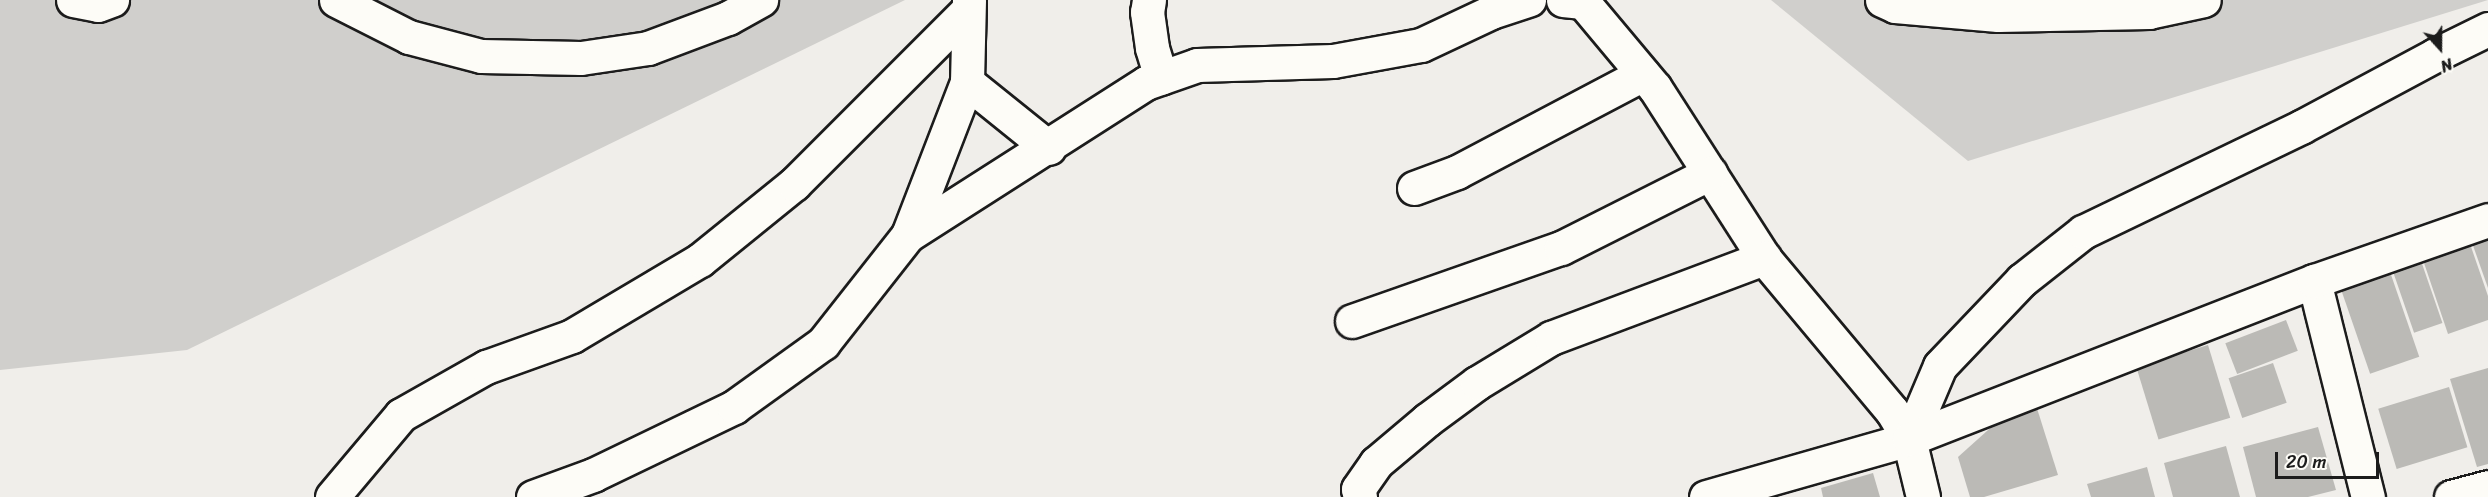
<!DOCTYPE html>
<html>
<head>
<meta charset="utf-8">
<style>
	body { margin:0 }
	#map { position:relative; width:2488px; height:497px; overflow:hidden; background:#f0eeea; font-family:Sriracha,sans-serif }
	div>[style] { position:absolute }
	.green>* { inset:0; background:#d0cfcc }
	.building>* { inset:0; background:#bbbab6; transform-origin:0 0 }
	.roads { filter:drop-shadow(2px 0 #1c1c1c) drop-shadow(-2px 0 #1c1c1c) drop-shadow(0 2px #1c1c1c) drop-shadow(0 -2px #1c1c1c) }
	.minor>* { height:33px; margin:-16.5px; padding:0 16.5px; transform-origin:16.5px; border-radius:16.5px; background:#fdfcf7 }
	span { translate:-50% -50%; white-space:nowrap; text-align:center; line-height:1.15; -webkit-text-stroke:5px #fdfcf7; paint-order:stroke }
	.north { position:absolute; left:2410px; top:18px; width:60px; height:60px; -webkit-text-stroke:4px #fdfcf7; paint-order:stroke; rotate:159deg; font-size:16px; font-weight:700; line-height:24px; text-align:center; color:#1c1c1c }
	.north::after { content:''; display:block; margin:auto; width:21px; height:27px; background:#1c1c1c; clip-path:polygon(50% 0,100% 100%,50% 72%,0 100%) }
	.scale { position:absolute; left:2275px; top:452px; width:104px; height:27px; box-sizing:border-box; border:3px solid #1c1c1c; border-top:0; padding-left:8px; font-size:18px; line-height:21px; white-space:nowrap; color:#1c1c1c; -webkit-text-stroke:4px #fdfcf7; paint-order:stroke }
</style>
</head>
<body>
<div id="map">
	<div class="green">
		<i style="clip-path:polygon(0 0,905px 0,187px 350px,0 370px)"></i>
		<i style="clip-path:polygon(1771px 0,2488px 0,1968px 161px)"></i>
	</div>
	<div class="building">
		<i style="clip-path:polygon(2488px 230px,2488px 288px,2470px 237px)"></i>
		<i style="clip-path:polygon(2468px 238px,2488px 296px,2488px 320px,2448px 334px,2421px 254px)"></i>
		<i style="left:2419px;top:255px;width:72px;height:30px;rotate:71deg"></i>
		<i style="left:2388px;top:266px;width:96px;height:52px;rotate:71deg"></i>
		<i style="left:2286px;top:320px;width:33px;height:65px;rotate:69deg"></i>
		<i style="left:2208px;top:345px;width:76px;height:75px;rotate:73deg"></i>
		<i style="left:2273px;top:363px;width:42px;height:47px;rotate:71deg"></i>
		<i style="clip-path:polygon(2488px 368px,2488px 464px,2477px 467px,2450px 379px)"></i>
		<i style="left:2449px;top:387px;width:63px;height:74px;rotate:73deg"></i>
		<i style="clip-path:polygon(2035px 402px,2058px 475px,1984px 497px,1970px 497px,1958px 457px,2007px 413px)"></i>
		<i style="clip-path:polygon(2318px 427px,2336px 490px,2308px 497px,2256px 497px,2243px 447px)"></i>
		<i style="clip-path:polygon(2226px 446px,2240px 497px,2173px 497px,2164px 463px)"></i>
		<i style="clip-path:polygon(2147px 467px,2155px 497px,2091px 497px,2087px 484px)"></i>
		<i style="clip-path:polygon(1873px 473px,1880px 497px,1823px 497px,1821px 488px)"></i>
	</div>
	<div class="roads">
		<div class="minor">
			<i style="left:73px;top:0;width:25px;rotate:11deg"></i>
			<i style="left:98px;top:5px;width:15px;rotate:-20deg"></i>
			<i style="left:336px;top:0;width:82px;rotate:26.9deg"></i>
			<i style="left:409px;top:37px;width:74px;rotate:14.8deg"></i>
			<i style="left:481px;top:56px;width:100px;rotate:1.1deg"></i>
			<i style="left:581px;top:58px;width:68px;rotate:-8.5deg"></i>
			<i style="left:648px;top:48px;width:85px;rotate:-20.6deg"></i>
			<i style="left:728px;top:18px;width:38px;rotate:-29deg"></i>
			<i style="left:1149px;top:0;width:12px;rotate:99deg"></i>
			<i style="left:1147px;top:12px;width:36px;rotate:82deg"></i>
			<i style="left:1152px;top:48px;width:31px;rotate:73deg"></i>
			<i style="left:1563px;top:0;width:20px;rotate:6deg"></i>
			<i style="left:1583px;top:2px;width:112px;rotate:50.1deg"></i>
			<i style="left:1655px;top:88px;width:202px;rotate:57.3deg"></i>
			<i style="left:1764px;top:258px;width:199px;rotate:50.1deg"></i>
			<i style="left:1892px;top:411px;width:33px;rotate:59deg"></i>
			<i style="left:1909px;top:439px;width:60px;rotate:76.4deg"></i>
			<i style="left:1882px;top:0;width:14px;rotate:25deg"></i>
			<i style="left:1895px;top:6px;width:103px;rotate:5deg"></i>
			<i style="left:1998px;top:15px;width:151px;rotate:-1.1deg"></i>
			<i style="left:2149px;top:12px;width:56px;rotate:-12.3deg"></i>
			<i style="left:967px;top:82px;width:105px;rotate:38.8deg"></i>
			<i style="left:1414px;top:188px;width:46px;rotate:-20.4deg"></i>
			<i style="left:1457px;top:172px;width:210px;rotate:-27.8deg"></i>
			<i style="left:908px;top:235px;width:282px;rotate:-32.6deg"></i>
			<i style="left:1146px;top:83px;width:54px;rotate:-19.4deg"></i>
			<i style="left:1197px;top:65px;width:136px;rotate:-1.7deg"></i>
			<i style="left:1333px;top:61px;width:89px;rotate:-10.3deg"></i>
			<i style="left:1421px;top:45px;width:77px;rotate:-25.2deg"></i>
			<i style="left:1491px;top:12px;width:40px;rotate:-18deg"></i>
			<i style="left:2314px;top:281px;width:223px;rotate:76deg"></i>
			<i style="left:1352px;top:321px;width:221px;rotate:-19.3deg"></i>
			<i style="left:1561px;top:248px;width:167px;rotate:-26.7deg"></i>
			<i style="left:1909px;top:439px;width:79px;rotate:-67deg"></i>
			<i style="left:1940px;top:366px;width:119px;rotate:-46.4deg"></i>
			<i style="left:2022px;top:280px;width:78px;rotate:-38.2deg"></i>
			<i style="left:2083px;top:232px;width:242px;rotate:-25.7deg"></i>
			<i style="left:2301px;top:127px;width:152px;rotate:-28.2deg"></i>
			<i style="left:2435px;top:55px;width:59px;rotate:-26.1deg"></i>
			<i style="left:332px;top:497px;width:107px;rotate:-49.9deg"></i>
			<i style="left:401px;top:415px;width:98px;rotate:-29.5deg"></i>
			<i style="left:486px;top:367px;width:91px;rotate:-19.8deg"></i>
			<i style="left:572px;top:336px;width:149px;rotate:-30.7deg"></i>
			<i style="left:700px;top:260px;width:121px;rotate:-39deg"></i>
			<i style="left:794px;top:184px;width:245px;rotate:-45deg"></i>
			<i style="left:533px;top:497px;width:64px;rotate:-20.1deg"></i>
			<i style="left:593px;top:475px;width:157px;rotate:-25.7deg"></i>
			<i style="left:734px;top:407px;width:110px;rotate:-35.7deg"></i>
			<i style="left:823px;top:343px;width:137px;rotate:-51.8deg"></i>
			<i style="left:908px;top:235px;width:164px;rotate:-68.9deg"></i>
			<i style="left:967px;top:82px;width:82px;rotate:-88.6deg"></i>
			<i style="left:1360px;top:497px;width:8px;rotate:-104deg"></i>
			<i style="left:1358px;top:489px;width:32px;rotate:-55deg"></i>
			<i style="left:1376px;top:463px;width:67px;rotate:-40.1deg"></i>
			<i style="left:1427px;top:420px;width:62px;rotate:-36.5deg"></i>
			<i style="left:1477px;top:383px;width:87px;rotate:-31.3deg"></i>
			<i style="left:1551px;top:338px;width:228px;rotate:-20.6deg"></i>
			<i style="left:1706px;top:497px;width:211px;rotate:-15.9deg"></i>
			<i style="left:1909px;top:439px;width:435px;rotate:-21.3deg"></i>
			<i style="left:2314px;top:281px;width:184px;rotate:-19.3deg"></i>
			<i style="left:2451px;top:497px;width:38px;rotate:-15deg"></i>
		</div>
	</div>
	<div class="north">N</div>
	<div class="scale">20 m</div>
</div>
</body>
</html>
